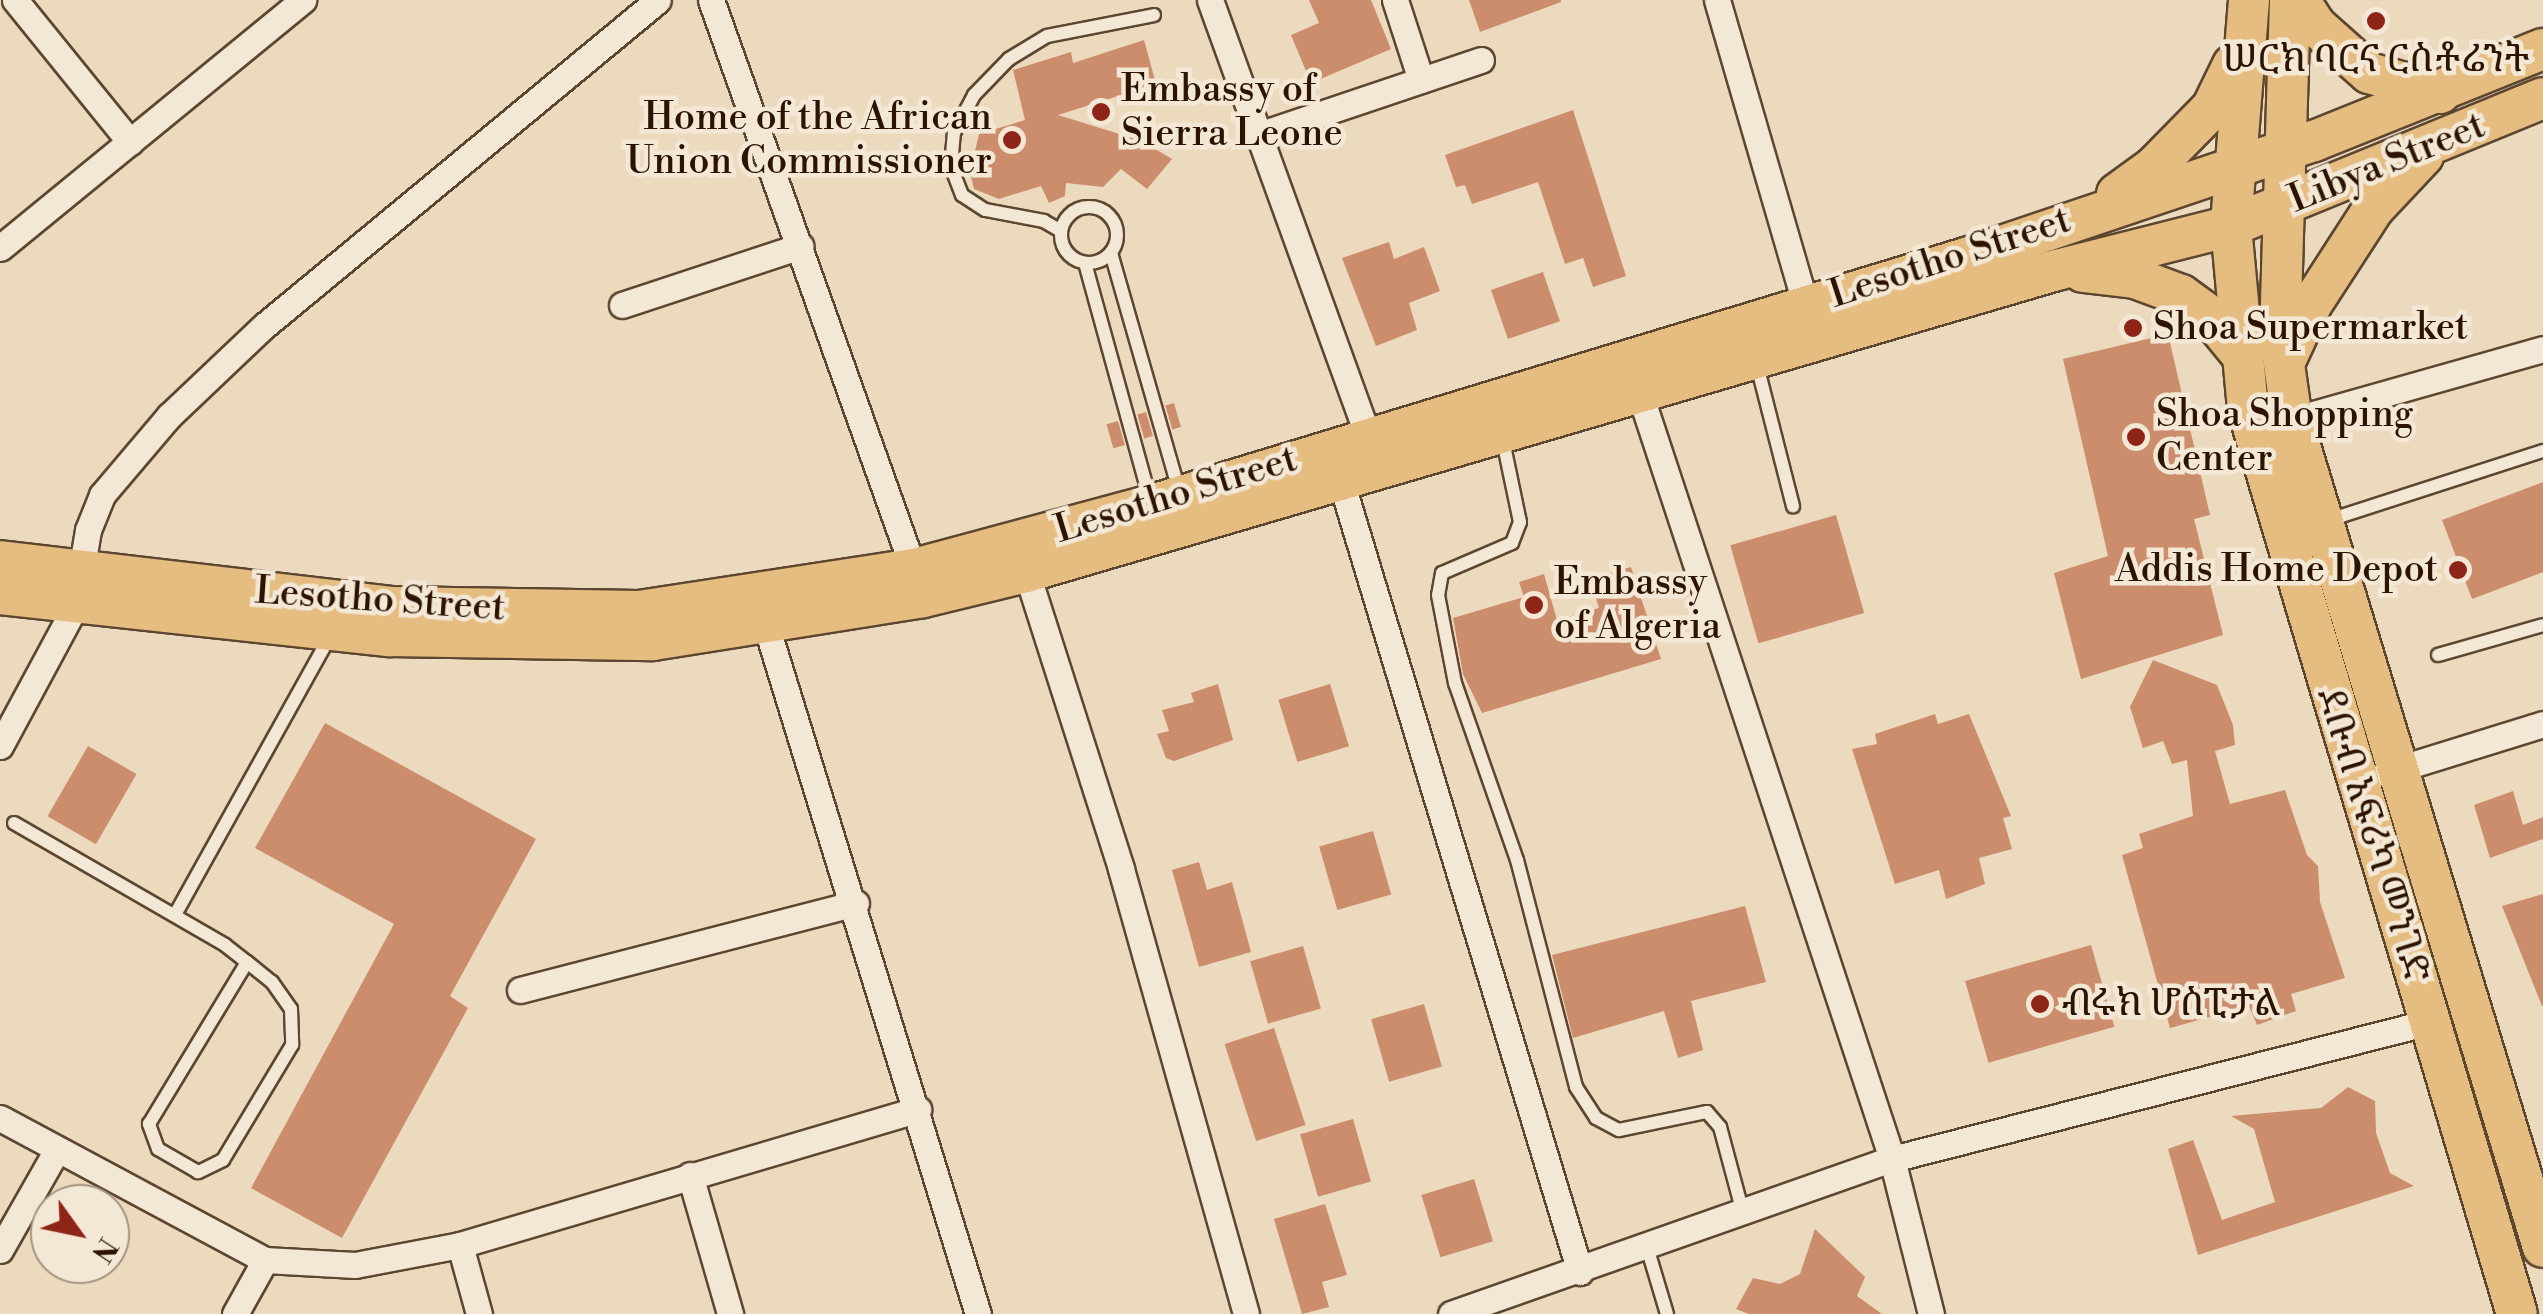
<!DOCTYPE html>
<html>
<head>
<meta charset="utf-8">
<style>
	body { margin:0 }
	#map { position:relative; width:2543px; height:1314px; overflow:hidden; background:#ecdabf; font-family:"Libre Bodoni","Noto Serif Ethiopic",serif }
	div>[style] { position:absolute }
	.building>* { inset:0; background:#cc8d6c; transform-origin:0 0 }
	.roads { filter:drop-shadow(2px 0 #5d4630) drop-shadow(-2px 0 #5d4630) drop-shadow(0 2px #5d4630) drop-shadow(0 -2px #5d4630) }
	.lane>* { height:12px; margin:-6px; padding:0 6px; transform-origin:6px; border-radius:6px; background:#f3e7d5 }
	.lane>.ring { margin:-6px; padding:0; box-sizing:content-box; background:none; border:12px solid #f3e7d5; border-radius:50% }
	.street>* { height:25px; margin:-12.5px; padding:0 12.5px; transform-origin:12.5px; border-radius:12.5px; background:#f3e7d5 }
	.primary>* { height:40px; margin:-20px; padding:0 20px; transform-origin:20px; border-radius:20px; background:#e6bd80 }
	.dots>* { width:28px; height:28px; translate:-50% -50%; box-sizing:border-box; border:5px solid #f3e7d5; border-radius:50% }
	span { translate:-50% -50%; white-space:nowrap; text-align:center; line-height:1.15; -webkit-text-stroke:9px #f3e7d5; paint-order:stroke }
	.poi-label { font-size:38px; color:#2d1400 }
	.left { translate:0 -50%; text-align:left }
	.right { translate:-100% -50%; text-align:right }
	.street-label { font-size:38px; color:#2d1400 }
	.north { position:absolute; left:30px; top:1184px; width:100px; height:100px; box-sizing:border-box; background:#f3e7d5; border:2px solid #a49380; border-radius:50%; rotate:123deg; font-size:28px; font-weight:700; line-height:40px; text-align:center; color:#2d1400 }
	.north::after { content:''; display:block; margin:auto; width:35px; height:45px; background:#8f2418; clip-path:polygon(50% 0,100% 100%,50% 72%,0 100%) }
</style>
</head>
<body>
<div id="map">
	<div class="building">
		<i style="clip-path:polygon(1309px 0,1371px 0,1391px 49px,1311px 83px,1291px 35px,1319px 23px)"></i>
		<i style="clip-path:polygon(1469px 0,1561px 0,1561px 2px,1480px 32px)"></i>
		<i style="clip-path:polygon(1144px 40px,1156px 84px,1058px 115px,1142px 141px,1172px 159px,1147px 189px,1121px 169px,1103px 187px,1066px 183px,1065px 196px,1049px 203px,1041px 186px,999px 199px,974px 189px,970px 172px,979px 134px,1025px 120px,1013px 70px,1071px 52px,1073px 63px)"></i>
		<i style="clip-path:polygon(1573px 110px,1626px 276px,1593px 287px,1583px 258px,1565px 264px,1538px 182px,1472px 204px,1465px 185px,1456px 187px,1445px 155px)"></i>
		<i style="clip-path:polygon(1389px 242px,1394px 259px,1424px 247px,1440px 291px,1409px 303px,1417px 330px,1376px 346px,1342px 258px)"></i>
		<i style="left:1543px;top:272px;width:52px;height:55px;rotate:71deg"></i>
		<i style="clip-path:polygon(2168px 334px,2210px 515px,2194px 519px,2223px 635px,2081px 679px,2054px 573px,2108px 556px,2063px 359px)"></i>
		<i style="left:1174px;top:403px;width:25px;height:9px;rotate:74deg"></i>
		<i style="left:1146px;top:412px;width:25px;height:9px;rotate:74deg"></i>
		<i style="left:1118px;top:421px;width:25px;height:12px;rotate:74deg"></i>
		<i style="clip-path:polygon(2543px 482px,2543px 572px,2472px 599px,2442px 520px)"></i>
		<i style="left:1836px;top:515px;width:102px;height:110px;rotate:74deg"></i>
		<i style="clip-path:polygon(1631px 567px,1661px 659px,1482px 713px,1463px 674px,1453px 618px,1524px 597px,1519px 582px,1544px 574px,1557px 620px,1599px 608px,1590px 579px)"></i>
		<i style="clip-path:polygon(2153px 660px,2217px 685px,2233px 725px,2235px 745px,2215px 751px,2230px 804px,2285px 790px,2307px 855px,2318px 866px,2320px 902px,2345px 978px,2291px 994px,2296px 1011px,2257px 1025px,2249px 1006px,2170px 1028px,2122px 855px,2143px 848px,2139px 834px,2193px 816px,2187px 760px,2172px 764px,2163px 741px,2143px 748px,2130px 707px)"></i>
		<i style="clip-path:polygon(1218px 684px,1233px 740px,1174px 761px,1166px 758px,1157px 734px,1169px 731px,1162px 710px,1194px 702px,1191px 693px)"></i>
		<i style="left:1330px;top:684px;width:65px;height:54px;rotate:73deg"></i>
		<i style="clip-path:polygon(1935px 714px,1938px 724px,1969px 714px,2011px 816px,2003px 818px,2012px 849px,1979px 858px,1985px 884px,1946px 899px,1939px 870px,1895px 884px,1852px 749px,1877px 744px,1875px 734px)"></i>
		<i style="clip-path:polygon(325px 723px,536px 839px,450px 996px,468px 1008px,342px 1238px,251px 1188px,394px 924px,255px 848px)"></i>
		<i style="left:88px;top:746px;width:56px;height:81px;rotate:30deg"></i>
		<i style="clip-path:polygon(2513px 791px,2523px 825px,2543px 817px,2543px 839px,2490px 858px,2474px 805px)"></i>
		<i style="left:1373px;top:831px;width:66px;height:56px;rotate:74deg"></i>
		<i style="clip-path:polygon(1199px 862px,1207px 890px,1232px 882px,1251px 952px,1199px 967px,1172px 870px)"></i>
		<i style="clip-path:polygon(2543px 894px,2543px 1006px,2542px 1006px,2502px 906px)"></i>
		<i style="clip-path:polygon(1745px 906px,1766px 982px,1691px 1001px,1703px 1050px,1678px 1058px,1664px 1011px,1573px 1038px,1552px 955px)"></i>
		<i style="left:2091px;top:945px;width:85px;height:131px;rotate:74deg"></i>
		<i style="left:1303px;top:946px;width:65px;height:55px;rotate:74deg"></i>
		<i style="left:1424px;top:1004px;width:65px;height:55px;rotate:74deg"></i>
		<i style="left:1274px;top:1028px;width:102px;height:52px;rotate:72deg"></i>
		<i style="clip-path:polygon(2348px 1087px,2375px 1101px,2376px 1133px,2390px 1173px,2414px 1186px,2198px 1255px,2168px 1149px,2193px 1140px,2222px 1220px,2275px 1202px,2254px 1129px,2231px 1116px,2321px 1108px)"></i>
		<i style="left:1353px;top:1119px;width:65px;height:55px;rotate:74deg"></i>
		<i style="left:1474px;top:1179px;width:65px;height:55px;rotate:73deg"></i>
		<i style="clip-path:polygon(1325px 1204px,1347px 1275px,1322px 1282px,1329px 1307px,1302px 1314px,1274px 1219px)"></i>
		<i style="clip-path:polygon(1815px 1229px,1865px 1277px,1857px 1296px,1882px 1314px,1749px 1314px,1736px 1309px,1753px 1278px,1780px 1284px,1800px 1274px)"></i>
	</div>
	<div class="roads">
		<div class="lane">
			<i class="ring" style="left:1061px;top:207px;width:44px;height:44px"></i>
			<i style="left:1061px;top:231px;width:20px;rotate:-150deg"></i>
			<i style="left:1044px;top:221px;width:60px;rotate:-169.4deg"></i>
			<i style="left:985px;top:210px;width:27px;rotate:-147deg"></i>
			<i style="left:962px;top:195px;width:31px;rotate:-111deg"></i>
			<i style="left:951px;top:166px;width:33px;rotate:-85deg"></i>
			<i style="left:954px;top:133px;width:43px;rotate:-62.2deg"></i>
			<i style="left:974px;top:95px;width:50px;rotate:-45.8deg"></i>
			<i style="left:1009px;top:59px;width:44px;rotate:-31.2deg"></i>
			<i style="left:1047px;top:36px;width:109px;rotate:-11.1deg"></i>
			<i style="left:1111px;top:253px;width:250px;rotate:74deg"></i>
			<i style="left:1085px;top:263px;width:248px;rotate:74.6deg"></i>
			<i style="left:1757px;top:365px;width:146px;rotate:75.7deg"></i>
			<i style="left:1502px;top:436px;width:88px;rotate:78.2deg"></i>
			<i style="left:1520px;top:522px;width:22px;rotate:111deg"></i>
			<i style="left:1512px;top:543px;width:76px;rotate:156.8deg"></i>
			<i style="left:1442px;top:573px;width:22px;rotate:100deg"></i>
			<i style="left:1438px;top:595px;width:90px;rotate:79.1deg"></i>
			<i style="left:1455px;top:683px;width:188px;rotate:70.7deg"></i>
			<i style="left:1517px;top:860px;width:235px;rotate:75.4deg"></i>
			<i style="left:1576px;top:1087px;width:37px;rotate:57deg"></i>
			<i style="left:1596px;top:1118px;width:26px;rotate:28deg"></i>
			<i style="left:1619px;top:1130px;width:90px;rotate:-11.6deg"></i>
			<i style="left:1707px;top:1112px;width:20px;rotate:49deg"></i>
			<i style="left:1720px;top:1127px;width:89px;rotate:75deg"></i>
			<i style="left:2329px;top:520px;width:225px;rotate:-17.9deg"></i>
			<i style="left:2438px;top:655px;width:109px;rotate:-15.9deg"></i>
			<i style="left:14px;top:823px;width:244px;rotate:30deg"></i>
			<i style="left:225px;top:945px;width:28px;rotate:38deg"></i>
			<i style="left:247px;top:962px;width:32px;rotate:39deg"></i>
			<i style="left:272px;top:982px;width:33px;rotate:55deg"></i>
			<i style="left:291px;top:1009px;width:36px;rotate:88deg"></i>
			<i style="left:292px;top:1045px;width:134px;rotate:121deg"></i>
			<i style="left:223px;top:1160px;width:28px;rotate:154deg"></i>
			<i style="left:198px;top:1172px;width:46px;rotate:-150.1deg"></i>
			<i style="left:158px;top:1149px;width:27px;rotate:-110deg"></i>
			<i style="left:149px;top:1124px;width:189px;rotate:-58.8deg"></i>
			<i style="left:176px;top:913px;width:317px;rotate:-60.9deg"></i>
			<i style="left:1647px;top:1247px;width:70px;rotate:73.4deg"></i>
		</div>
		<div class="street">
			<i style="left:15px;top:0;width:183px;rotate:51deg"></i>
			<i style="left:711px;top:0;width:618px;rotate:70.42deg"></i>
			<i style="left:1210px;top:0;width:480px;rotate:70.1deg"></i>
			<i style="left:1395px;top:0;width:84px;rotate:72deg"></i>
			<i style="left:1717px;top:0;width:330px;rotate:73.8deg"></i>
			<i style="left:1261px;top:134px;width:232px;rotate:-18.6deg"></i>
			<i style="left:0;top:248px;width:392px;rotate:-39.3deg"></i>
			<i style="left:622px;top:305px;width:188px;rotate:-18.3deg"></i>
			<i style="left:1636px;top:382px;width:818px;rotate:71.76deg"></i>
			<i style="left:1892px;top:1159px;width:160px;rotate:75.9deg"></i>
			<i style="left:2292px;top:420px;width:261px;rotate:-15.8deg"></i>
			<i style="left:1337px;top:468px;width:840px;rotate:73.18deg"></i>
			<i style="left:1022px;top:558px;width:326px;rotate:72.3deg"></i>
			<i style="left:1121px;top:869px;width:462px;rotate:74.3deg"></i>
			<i style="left:762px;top:612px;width:734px;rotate:72.9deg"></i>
			<i style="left:0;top:746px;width:158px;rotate:-61.7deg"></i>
			<i style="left:75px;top:607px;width:78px;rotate:-80.4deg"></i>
			<i style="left:88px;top:530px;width:38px;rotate:-68deg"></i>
			<i style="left:102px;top:495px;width:104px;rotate:-49.7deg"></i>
			<i style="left:169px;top:416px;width:131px;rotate:-43.5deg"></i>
			<i style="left:264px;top:326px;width:511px;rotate:-39.6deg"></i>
			<i style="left:2385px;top:773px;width:165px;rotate:-17.2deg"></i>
			<i style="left:520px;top:990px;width:347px;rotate:-14.5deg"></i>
			<i style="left:0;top:1118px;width:301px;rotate:28.2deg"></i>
			<i style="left:265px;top:1260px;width:90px;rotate:3.2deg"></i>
			<i style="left:355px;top:1265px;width:107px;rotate:-10.8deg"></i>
			<i style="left:460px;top:1245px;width:478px;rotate:-16.5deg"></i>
			<i style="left:690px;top:1175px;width:145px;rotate:73.9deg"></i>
			<i style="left:460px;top:1245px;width:72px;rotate:74.6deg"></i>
			<i style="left:0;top:1250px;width:112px;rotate:-60.4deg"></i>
			<i style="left:235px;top:1314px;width:62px;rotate:-60.9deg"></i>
			<i style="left:1451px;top:1314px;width:467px;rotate:-19.4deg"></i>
			<i style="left:1892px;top:1159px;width:554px;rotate:-14.31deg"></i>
		</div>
		<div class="primary">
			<i style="left:2249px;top:0;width:227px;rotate:94.6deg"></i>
			<i style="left:2231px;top:226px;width:185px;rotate:84.7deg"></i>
			<i style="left:2248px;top:410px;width:943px;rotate:73.43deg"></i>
			<i style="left:2290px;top:0;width:336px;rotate:91.7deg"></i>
			<i style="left:2280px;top:336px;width:85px;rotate:81.9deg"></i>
			<i style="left:2292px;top:420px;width:864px;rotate:73.12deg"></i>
			<i style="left:2299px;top:0;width:31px;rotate:57deg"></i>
			<i style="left:2316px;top:26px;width:71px;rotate:41.6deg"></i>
			<i style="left:2369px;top:73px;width:74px;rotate:15.7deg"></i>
			<i style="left:2117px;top:194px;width:46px;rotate:-36.1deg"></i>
			<i style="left:2154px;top:167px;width:83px;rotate:-45.5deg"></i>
			<i style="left:2212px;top:108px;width:48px;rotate:-64deg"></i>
			<i style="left:2083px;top:272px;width:52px;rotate:6.6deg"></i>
			<i style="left:2135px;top:278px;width:49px;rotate:20.3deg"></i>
			<i style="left:2181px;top:295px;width:36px;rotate:36deg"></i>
			<i style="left:2210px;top:316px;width:49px;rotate:50.8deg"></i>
			<i style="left:2286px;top:359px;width:60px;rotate:-65.2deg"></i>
			<i style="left:2311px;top:305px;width:114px;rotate:-57.1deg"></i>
			<i style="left:2373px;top:209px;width:73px;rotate:-46.7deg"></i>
			<i style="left:0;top:561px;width:395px;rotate:6.7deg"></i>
			<i style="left:392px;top:607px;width:247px;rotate:0.9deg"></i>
			<i style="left:639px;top:611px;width:278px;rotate:-8.7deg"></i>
			<i style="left:914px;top:569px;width:246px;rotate:-15.1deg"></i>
			<i style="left:1152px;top:505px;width:851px;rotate:-16.88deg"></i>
			<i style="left:1966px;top:258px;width:367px;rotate:-18.6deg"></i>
			<i style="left:2314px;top:141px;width:247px;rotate:-21.9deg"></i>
			<i style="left:0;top:594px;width:391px;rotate:6.2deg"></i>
			<i style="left:389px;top:636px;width:264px;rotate:0.9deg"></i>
			<i style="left:653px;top:640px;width:273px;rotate:-9deg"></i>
			<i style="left:923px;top:597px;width:106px;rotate:-13.6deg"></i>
			<i style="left:1026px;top:572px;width:1074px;rotate:-16.33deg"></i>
			<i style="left:2057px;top:270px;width:179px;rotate:-14.2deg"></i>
			<i style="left:2231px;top:226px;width:337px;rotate:-22.3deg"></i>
		</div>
	</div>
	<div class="dots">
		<i style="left:2376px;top:21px;background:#8f2418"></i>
		<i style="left:1101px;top:112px;background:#8f2418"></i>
		<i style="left:1012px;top:140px;background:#8f2418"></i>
		<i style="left:2133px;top:328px;background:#8f2418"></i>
		<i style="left:2136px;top:437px;background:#8f2418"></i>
		<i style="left:2458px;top:570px;background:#8f2418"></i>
		<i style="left:1534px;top:605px;background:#8f2418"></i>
		<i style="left:2040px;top:1004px;background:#8f2418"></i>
	</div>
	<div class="poi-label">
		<span style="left:2376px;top:60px">ሠርክ ባርና ርስቶሬንት</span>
		<span class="left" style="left:1121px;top:112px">Embassy of<br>Sierra Leone</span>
		<span class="right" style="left:992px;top:140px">Home of the African<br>Union Commissioner</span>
		<span class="left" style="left:2153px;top:328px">Shoa Supermarket</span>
		<span class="left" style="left:2156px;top:437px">Shoa Shopping<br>Center</span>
		<span class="right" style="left:2438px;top:570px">Addis Home Depot</span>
		<span class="left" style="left:1554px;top:605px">Embassy<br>of Algeria</span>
		<span class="left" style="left:2062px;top:1004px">ብሩክ ሆስፒታል</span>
	</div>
	<div class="street-label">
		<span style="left:2387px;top:163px;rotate:-22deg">Libya Street</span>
		<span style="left:1950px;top:258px;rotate:-18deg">Lesotho Street</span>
		<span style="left:1176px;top:495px;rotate:-17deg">Lesotho Street</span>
		<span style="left:380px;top:600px;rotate:4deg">Lesotho Street</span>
		<span style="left:2373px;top:835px;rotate:73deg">ደቡብ አፍሪካ መንገድ</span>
	</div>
	<div class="north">N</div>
</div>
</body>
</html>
